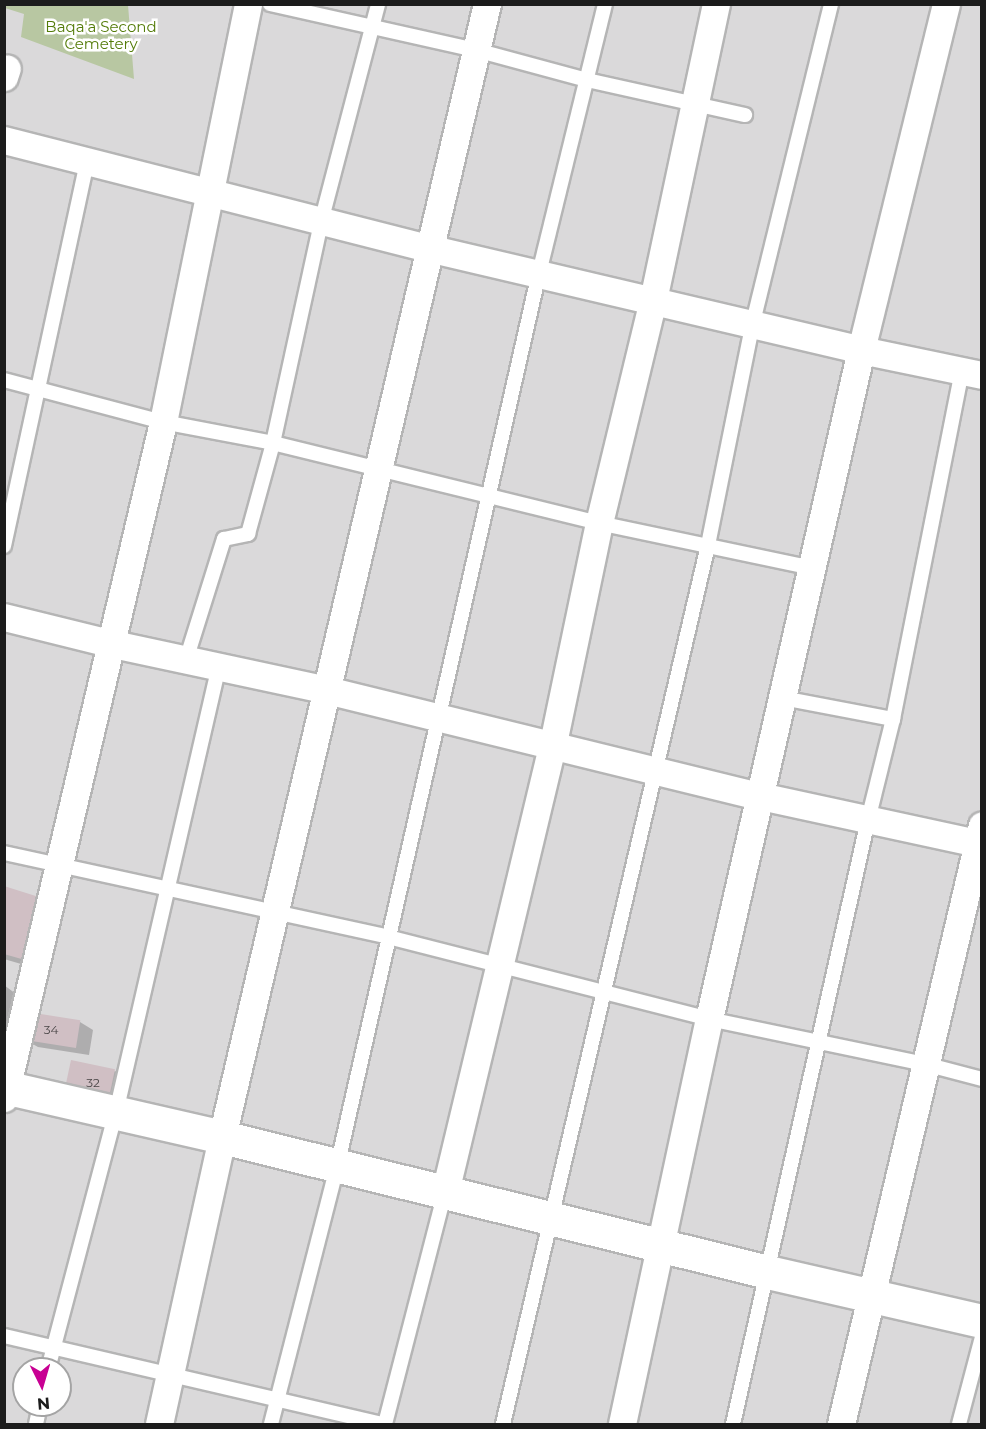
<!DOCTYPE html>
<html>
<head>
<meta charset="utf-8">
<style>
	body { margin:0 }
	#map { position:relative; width:986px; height:1429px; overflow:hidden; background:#eee1e2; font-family:Montserrat,sans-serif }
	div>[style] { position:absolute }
	.residential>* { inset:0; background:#dad9da }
	.cemetery>* { inset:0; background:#b8c7a2 }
	.shadow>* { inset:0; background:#0003 }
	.building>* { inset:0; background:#d0bfc4; transform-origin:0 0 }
	.roads { filter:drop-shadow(2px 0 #b5b5b5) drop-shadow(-2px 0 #b5b5b5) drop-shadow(0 2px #b5b5b5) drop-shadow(0 -2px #b5b5b5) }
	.service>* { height:14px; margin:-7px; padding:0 7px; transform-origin:7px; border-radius:7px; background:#fff }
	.minor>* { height:27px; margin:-13.5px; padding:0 13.5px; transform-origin:13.5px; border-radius:13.5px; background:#fff }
	.tertiary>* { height:33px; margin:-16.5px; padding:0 16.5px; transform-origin:16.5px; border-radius:16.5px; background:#fff }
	span { translate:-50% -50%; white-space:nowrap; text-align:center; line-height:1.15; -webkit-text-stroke:5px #fff; paint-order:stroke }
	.number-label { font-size:12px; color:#494546 }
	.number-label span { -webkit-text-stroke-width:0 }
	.park-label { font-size:15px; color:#537b08 }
	.frame { position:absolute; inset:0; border:6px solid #1c1c1c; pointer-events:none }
	.north { position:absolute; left:12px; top:1357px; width:60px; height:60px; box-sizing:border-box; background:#fff; border:2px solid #a4a4a4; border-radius:50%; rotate:175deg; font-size:16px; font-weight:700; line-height:24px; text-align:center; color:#1c1c1c }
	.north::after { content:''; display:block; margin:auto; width:21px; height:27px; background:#c80093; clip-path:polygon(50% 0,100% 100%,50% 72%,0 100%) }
</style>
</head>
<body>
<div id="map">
	<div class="residential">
		<i style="clip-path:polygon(evenodd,5px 5px,981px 5px,981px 1424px,5px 1424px,5px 5px,24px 1369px,60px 1369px,60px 1405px,24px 1405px,24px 1369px)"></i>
	</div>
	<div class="cemetery">
		<i style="clip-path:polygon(5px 4px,128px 5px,134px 79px,21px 37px,24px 14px,5px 8px)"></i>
	</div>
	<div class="shadow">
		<i style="clip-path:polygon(4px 888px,45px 971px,4px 959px)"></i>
		<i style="clip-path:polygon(4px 985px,16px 994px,28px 1020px,80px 1022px,93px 1030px,89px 1055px,38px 1047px,29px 1042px,4px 1089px)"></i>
		<i style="clip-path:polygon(115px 1071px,128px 1078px,123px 1103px,80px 1095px)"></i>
	</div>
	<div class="building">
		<i style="clip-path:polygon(4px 886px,42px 898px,25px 960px,4px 954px)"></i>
		<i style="left:28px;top:1012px;width:53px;height:28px;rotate:9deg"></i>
		<i style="left:71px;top:1060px;width:45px;height:29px;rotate:12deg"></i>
	</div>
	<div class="roads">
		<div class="service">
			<i style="left:270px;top:4px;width:211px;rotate:12.6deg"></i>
			<i style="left:476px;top:50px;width:115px;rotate:15.1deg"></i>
			<i style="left:587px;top:80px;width:162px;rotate:12.5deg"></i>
			<i style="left:4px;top:380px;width:164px;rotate:14.8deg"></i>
			<i style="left:163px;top:422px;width:112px;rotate:10.8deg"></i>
			<i style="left:273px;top:443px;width:336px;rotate:13.8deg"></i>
			<i style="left:599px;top:523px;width:218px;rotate:11.9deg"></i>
			<i style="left:4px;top:546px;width:394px;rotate:-77.8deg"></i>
			<i style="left:186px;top:660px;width:127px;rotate:-72.6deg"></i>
			<i style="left:224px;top:539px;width:25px;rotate:-12deg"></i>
			<i style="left:248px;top:534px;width:94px;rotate:-74.6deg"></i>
			<i style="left:273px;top:443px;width:226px;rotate:-77.7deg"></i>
			<i style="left:321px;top:222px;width:225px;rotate:-75.3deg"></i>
			<i style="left:782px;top:698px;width:113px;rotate:10.7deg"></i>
			<i style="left:4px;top:853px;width:393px;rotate:12.3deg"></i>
			<i style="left:388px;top:937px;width:331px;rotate:14.3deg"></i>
			<i style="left:709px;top:1019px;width:221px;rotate:11.8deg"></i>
			<i style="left:925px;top:1064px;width:59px;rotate:14.7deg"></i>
			<i style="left:4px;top:1336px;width:388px;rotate:13.1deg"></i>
			<i style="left:48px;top:1369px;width:266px;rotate:-75.2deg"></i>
			<i style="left:116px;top:1112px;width:457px;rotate:-77deg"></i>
			<i style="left:36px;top:1424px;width:19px;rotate:-78deg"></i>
			<i style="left:271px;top:1424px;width:265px;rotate:-75.6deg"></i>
			<i style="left:337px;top:1167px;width:917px;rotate:-77.27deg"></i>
			<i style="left:539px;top:273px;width:277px;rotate:-76.2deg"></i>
			<i style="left:385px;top:1424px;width:240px;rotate:-75.5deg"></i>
			<i style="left:503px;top:1424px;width:903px;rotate:-76.87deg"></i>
			<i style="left:708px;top:545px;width:227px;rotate:-78.6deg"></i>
			<i style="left:753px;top:322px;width:327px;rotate:-76.2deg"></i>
			<i style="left:733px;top:1424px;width:619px;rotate:-77.4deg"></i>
			<i style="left:868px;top:820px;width:104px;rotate:-76.1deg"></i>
			<i style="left:893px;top:719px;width:355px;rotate:-78.8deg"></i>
			<i style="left:959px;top:1424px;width:90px;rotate:-75.2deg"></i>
		</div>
		<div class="minor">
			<i style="left:4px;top:77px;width:9px;rotate:-72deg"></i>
			<i style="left:4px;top:140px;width:442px;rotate:14.3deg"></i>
			<i style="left:432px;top:249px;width:441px;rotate:13.2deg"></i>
			<i style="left:861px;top:350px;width:124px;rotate:11.7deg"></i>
			<i style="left:4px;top:617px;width:112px;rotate:13.9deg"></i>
			<i style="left:113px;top:644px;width:219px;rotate:12.1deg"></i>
			<i style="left:327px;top:690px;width:446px;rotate:13.8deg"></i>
			<i style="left:760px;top:796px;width:227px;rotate:12.2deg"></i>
			<i style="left:4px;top:1098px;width:694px;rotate:-76.76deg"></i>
			<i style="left:163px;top:422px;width:427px;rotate:-78.5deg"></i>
			<i style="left:445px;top:1192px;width:462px;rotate:-76.5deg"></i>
			<i style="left:553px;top:743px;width:225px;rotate:-78.2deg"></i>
			<i style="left:599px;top:523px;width:229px;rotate:-76.4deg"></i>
			<i style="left:653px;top:300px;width:303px;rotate:-78deg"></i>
			<i style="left:159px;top:1424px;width:294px;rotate:-77.6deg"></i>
			<i style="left:222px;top:1137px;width:1164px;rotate:-76.84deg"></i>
			<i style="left:622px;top:1424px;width:414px;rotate:-77.9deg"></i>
			<i style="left:709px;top:1019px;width:686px;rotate:-77.2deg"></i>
			<i style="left:861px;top:350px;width:356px;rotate:-76.2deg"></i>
			<i style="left:841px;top:1424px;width:615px;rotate:-76.75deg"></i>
		</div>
		<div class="tertiary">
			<i style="left:4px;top:1087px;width:224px;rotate:12.9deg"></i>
			<i style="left:222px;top:1137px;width:562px;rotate:13.89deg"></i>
			<i style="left:768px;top:1272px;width:220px;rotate:12.9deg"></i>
		</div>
	</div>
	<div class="number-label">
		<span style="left:51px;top:1030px">34</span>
		<span style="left:93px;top:1083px">32</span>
	</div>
	<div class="park-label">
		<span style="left:101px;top:35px">Baqa'a Second<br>Cemetery</span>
	</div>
	<div class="frame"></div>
	<div class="north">N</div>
</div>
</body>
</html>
